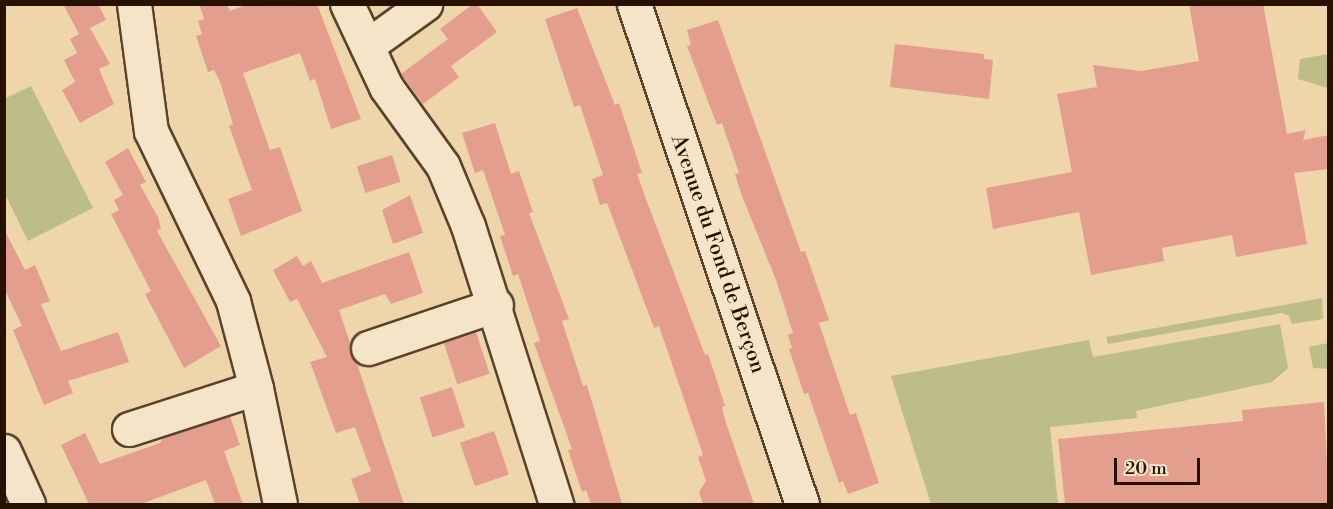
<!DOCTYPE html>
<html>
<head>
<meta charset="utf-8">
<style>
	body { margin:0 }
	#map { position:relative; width:1333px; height:509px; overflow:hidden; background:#efd6aa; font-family:"Libre Bodoni",serif }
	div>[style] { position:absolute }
	.green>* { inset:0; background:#bcbd87 }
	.building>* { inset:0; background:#e49e8e; transform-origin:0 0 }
	.roads { filter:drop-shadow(2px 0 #59432c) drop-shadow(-2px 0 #59432c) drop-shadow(0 2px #59432c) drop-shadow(0 -2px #59432c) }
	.minor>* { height:33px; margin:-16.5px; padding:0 16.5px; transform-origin:16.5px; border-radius:16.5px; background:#f5e4c8 }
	span { translate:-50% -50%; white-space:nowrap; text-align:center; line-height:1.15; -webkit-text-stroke:4.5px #f5e4c8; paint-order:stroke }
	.street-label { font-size:21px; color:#271202 }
	.frame { position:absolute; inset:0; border:6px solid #271202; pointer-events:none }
	.scale { position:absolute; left:1114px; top:458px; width:86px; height:27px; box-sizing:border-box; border:3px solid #271202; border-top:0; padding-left:8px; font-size:18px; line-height:21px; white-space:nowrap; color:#271202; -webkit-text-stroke:4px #f5e4c8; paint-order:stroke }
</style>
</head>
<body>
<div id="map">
	<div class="green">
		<i style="clip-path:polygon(1328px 54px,1328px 88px,1298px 79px,1300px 59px)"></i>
		<i style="clip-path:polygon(31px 86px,93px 208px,28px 241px,5px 194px,4px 99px)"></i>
		<i style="clip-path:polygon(1322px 298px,1323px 319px,1292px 324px,1289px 316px,1282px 313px,1108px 344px,1106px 337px)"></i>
		<i style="clip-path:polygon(1280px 324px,1288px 368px,1272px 382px,1136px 411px,1137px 418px,1050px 427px,1058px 504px,931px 504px,891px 376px,1089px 340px,1093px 357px)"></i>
		<i style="clip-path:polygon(1328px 343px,1328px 369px,1313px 368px,1309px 347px)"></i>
	</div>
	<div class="building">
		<i style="clip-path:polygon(63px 4px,98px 4px,106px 20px,90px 28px,110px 64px,99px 69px,114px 104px,80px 123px,62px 90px,75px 82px,64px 60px,77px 53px,70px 39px,85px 31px,79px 34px)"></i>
		<i style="clip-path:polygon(199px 4px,227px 4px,230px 11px,248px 4px,317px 4px,361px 119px,331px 129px,315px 79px,310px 81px,300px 53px,243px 73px,270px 150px,280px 147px,302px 211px,241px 236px,228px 199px,252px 190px,229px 126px,233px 124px,220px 82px,214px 70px,208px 72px,196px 36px,202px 34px,198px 21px,204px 19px)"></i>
		<i style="clip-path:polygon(473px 4px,477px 4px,497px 32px,451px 66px,459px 77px,423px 104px,401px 74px,448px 39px,440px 29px)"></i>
		<i style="clip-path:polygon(1189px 4px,1263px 4px,1287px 134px,1306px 130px,1303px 140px,1329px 135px,1329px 169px,1294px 173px,1307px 244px,1236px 257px,1232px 235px,1162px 248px,1164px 261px,1091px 275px,1079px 212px,993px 229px,986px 188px,1072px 172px,1057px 94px,1097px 87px,1093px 65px,1141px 71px,1199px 61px)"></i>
		<i style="clip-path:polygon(577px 8px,615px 105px,619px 103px,642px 173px,637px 174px,643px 191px,705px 355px,708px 354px,725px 406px,722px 407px,726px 423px,754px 504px,703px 504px,699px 492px,706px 481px,698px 457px,703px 455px,659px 326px,654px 328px,607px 203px,600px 205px,592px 179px,603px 175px,580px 105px,574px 107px,545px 19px)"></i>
		<i style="clip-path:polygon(718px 20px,801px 252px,805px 251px,829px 320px,819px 323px,850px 415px,856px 413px,879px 483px,848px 494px,843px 481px,839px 483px,808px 393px,804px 394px,789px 349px,792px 348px,788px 335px,793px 333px,776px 280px,742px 196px,735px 174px,739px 173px,722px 123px,717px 125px,687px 46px,691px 45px,687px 30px)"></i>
		<i style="clip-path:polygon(895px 44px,984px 54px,984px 59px,993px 60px,989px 99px,890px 87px)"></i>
		<i style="clip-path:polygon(495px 123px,511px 174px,519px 171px,533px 212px,529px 213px,569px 319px,562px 321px,583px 386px,587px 385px,622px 504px,591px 504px,586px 490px,582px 492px,568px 450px,572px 449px,534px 343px,540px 341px,518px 274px,513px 276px,500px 236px,505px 235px,483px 170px,475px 173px,462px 133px)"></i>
		<i style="clip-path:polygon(128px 148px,146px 182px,140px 185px,158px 217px,161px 228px,157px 231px,221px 346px,184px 368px,145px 294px,151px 291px,111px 214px,119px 210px,114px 200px,123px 195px,105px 162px)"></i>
		<i style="left:392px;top:155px;width:28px;height:37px;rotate:72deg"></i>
		<i style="clip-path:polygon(410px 195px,423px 233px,393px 244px,382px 210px)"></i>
		<i style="clip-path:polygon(4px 229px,25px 270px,35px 265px,50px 301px,41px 304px,61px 351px,118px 332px,129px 362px,68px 381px,73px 393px,44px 405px,13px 330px,22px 326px,4px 288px)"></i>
		<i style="clip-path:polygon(409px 252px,423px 293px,391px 304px,385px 294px,339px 310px,404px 504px,360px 504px,351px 479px,371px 471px,355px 427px,336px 433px,310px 362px,327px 357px,297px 299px,290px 302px,273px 270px,297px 256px,303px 266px,311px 261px,322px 283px)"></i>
		<i style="left:476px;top:332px;width:44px;height:34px;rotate:72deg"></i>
		<i style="left:452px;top:387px;width:42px;height:34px;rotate:72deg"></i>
		<i style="clip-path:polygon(1324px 402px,1329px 504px,1065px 504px,1058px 439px,1243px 421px,1242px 410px)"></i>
		<i style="clip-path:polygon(230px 416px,240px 445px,224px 451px,243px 504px,215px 504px,206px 480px,141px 504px,89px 504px,61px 445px,85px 433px,100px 464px,160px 443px,164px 437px)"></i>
		<i style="left:494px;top:431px;width:46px;height:36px;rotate:71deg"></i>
	</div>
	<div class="roads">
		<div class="minor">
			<i style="left:134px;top:4px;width:128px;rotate:82.4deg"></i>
			<i style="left:151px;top:131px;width:189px;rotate:64.2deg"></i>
			<i style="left:233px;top:301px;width:90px;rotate:75.2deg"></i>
			<i style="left:256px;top:388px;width:118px;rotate:78.3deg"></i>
			<i style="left:347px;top:4px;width:92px;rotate:64.8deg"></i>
			<i style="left:386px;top:87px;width:97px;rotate:54.2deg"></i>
			<i style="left:443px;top:166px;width:65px;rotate:67.4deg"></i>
			<i style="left:468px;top:226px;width:292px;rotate:72.4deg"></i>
			<i style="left:634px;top:4px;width:527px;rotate:71.43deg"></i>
			<i style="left:367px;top:46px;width:72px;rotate:-35.9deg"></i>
			<i style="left:368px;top:348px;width:135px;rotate:-18.6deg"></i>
			<i style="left:129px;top:429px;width:133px;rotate:-17.9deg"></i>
			<i style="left:4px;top:451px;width:58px;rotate:65.6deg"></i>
		</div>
	</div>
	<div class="street-label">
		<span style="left:718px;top:254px;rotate:71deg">Avenue du Fond de Berçon</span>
	</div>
	<div class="frame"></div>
	<div class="scale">20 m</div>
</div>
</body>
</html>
